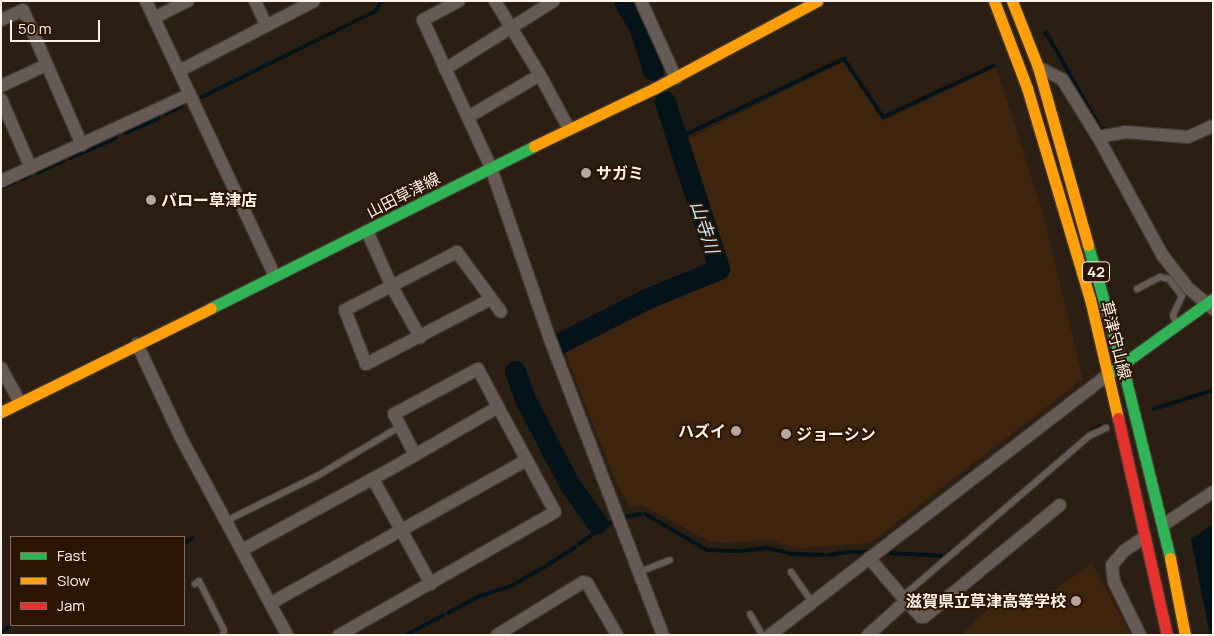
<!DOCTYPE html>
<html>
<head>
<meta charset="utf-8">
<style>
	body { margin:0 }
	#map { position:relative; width:1214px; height:636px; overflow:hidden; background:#2b1f14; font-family:Manrope,"Noto Sans JP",sans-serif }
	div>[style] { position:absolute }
	.built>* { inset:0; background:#3f250d }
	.water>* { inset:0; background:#041319 }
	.stream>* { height:4px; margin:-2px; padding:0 2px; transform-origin:2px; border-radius:2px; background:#041319 }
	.river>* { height:21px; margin:-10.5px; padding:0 10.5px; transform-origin:10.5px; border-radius:10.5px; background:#041319 }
	.roads { filter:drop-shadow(1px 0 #423831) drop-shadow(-1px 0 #423831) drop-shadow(0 1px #423831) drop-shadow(0 -1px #423831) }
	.lane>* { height:6px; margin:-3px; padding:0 3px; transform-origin:3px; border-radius:3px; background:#665c55 }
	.street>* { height:12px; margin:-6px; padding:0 6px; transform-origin:6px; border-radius:6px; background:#665c55 }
	.fast>* { height:11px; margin:-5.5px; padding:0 5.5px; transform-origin:5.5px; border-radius:5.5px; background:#30b455 }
	.slow>* { height:11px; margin:-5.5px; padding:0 5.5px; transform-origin:5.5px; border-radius:5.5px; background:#ff9f0a }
	.jam>* { height:11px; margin:-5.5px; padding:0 5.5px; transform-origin:5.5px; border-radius:5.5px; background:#e5322d }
	.dots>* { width:14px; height:14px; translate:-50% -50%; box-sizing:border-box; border:2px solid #2b1502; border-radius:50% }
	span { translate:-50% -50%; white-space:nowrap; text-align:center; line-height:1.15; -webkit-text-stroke:4px #2b1502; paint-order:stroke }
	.shield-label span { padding:1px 4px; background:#2b1502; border:1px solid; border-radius:4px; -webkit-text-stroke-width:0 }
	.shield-label { font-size:15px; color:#fff2e8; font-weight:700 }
	.poi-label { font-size:16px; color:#fff2e8; font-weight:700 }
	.left { translate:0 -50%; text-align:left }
	.right { translate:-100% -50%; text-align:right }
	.street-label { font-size:16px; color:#fff2e8 }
	.water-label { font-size:18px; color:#c1e7f8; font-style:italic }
	.frame { position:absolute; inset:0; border:2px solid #fff2e8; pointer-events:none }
	.legend { position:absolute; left:10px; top:536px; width:175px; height:90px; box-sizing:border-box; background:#2b1502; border:1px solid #806d5e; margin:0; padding:6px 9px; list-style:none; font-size:15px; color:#fff2e8 }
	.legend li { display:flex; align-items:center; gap:10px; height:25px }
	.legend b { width:25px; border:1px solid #806d5e }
	.scale { position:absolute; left:10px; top:20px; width:90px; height:22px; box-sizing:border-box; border:2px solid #fff2e8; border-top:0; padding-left:6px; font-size:15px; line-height:18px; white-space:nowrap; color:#fff2e8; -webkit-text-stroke:4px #2b1502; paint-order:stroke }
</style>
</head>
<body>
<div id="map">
	<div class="built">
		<i style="clip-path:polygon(844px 61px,884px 121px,996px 67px,1042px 211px,1083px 379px,870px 543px,796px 548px,769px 540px,722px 543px,707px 540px,642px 505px,630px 507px,613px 475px,563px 347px,652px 302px,725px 269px,729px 262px,689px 139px)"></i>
		<i style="clip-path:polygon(1092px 564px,1131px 635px,962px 635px,1007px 589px,1022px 612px)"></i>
	</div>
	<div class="water">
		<i style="clip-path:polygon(1213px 524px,1213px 635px,1210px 635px,1191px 539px)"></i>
	</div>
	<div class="stream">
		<i style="left:1045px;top:34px;width:2px;rotate:-63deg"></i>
		<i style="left:1046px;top:32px;width:110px;rotate:60.6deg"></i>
		<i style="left:1100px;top:128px;width:10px;rotate:11deg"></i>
		<i style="left:202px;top:97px;width:194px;rotate:-26.3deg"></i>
		<i style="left:376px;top:11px;width:9px;rotate:-63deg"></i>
		<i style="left:380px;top:3px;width:4px;rotate:-27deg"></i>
		<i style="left:166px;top:114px;width:18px;rotate:-27deg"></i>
		<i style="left:126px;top:133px;width:36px;rotate:-24deg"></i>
		<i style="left:676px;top:139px;width:186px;rotate:-25.5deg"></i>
		<i style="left:844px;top:59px;width:70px;rotate:56.1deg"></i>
		<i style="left:883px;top:117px;width:123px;rotate:-24.9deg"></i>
		<i style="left:70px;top:158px;width:50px;rotate:-23.5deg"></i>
		<i style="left:37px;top:173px;width:29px;rotate:-25deg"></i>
		<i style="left:22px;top:179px;width:8px;rotate:-23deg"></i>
		<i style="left:1px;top:188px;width:15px;rotate:-23deg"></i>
		<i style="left:1154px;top:409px;width:62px;rotate:-17.9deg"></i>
		<i style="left:1091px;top:432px;width:11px;rotate:-34deg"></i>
		<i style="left:645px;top:514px;width:72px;rotate:30.1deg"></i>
		<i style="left:707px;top:550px;width:34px;rotate:2deg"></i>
		<i style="left:741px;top:551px;width:26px;rotate:-7deg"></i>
		<i style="left:767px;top:548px;width:26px;rotate:13deg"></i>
		<i style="left:792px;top:554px;width:32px;rotate:2deg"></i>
		<i style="left:624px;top:517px;width:17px;rotate:-10deg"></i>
		<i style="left:597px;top:530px;width:15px;rotate:-28deg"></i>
		<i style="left:184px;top:543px;width:10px;rotate:-29deg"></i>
		<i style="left:579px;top:544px;width:19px;rotate:-35deg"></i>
		<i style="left:949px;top:552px;width:15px;rotate:-37deg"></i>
		<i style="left:889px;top:553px;width:55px;rotate:3.1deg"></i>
		<i style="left:828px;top:555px;width:19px;rotate:-9deg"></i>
		<i style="left:847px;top:552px;width:24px"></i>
		<i style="left:549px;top:564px;width:31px;rotate:-33deg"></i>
		<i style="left:448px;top:613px;width:36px;rotate:-28deg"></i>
		<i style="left:480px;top:596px;width:33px;rotate:-18deg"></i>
		<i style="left:511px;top:586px;width:40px;rotate:-29.7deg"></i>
		<i style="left:1px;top:633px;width:13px;rotate:-39deg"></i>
		<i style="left:408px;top:634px;width:40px;rotate:-28deg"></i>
	</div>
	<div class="river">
		<i style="left:624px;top:1px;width:30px;rotate:60deg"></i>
		<i style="left:639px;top:27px;width:45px;rotate:72deg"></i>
		<i style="left:558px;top:344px;width:99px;rotate:-27.1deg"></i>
		<i style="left:646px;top:299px;width:79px;rotate:-22.3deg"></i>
		<i style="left:719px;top:269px;width:176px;rotate:-107.9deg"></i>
		<i style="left:515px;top:371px;width:32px;rotate:70deg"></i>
		<i style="left:526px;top:401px;width:95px;rotate:62.4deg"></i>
		<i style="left:570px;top:485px;width:47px;rotate:54.6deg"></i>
	</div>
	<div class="roads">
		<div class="lane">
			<i style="left:1137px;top:289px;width:26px;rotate:-28deg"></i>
			<i style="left:1160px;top:277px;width:9px;rotate:13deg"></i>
			<i style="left:1169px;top:279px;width:21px;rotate:53deg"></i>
			<i style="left:1182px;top:296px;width:21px;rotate:115deg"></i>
			<i style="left:1173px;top:315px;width:9px;rotate:69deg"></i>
			<i style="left:226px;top:521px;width:102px;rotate:-26.3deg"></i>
			<i style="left:317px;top:476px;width:98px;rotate:-30.8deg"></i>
			<i style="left:639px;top:572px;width:33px;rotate:-21deg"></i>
			<i style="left:791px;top:572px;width:38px;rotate:55deg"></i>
			<i style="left:195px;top:584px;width:5px;rotate:-37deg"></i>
			<i style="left:199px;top:581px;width:55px;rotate:63deg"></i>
			<i style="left:224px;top:630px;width:5px;rotate:101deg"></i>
			<i style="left:902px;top:597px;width:247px;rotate:-40.7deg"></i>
			<i style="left:1089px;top:436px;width:19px;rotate:-25deg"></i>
			<i style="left:750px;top:614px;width:24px;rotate:60deg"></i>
		</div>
		<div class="street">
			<i style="left:146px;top:1px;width:304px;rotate:64.9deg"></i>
			<i style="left:255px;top:1px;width:26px;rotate:65deg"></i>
			<i style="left:459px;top:1px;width:41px;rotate:152.2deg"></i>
			<i style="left:423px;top:20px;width:163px;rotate:65.3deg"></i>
			<i style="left:491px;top:168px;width:184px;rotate:71deg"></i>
			<i style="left:551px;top:342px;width:314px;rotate:69.1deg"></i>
			<i style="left:495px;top:1px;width:87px;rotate:58.7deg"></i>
			<i style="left:540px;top:75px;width:61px;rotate:61.8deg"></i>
			<i style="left:641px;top:1px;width:85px;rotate:65.6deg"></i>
			<i style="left:154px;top:18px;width:38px;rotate:-27deg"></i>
			<i style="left:1px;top:20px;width:24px;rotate:-24deg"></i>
			<i style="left:23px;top:10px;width:147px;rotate:66.4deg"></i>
			<i style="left:1038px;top:67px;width:27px;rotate:27deg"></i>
			<i style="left:1062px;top:79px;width:68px;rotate:58.2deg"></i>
			<i style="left:1098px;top:137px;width:136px;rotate:61.4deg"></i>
			<i style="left:1163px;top:256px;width:41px;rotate:52deg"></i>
			<i style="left:1188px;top:288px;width:33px;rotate:40deg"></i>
			<i style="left:445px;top:69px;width:128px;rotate:-32deg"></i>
			<i style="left:179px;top:71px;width:152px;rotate:-27.4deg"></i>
			<i style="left:1px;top:86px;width:50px;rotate:-25deg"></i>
			<i style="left:1px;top:99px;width:75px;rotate:66.5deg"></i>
			<i style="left:468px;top:117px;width:83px;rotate:-30.3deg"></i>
			<i style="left:1098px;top:137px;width:27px;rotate:-10deg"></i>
			<i style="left:1125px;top:132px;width:63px;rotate:4.5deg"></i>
			<i style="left:1188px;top:137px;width:27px;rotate:-24deg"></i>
			<i style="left:1px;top:181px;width:208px;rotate:-24.7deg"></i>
			<i style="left:367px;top:231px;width:59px;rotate:66deg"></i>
			<i style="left:391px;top:285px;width:60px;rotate:60.9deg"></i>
			<i style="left:491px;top:299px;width:141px;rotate:152.5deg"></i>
			<i style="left:366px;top:364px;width:58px;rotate:-111.3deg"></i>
			<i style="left:345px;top:310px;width:126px;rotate:-27.4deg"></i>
			<i style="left:457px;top:252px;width:74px;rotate:53.7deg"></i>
			<i style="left:137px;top:344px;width:102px;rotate:64.9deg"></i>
			<i style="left:180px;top:436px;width:226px;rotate:61.7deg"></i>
			<i style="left:1px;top:368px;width:39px;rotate:61deg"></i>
			<i style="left:415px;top:455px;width:46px;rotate:-117.1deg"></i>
			<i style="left:394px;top:414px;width:95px;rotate:-28.2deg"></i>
			<i style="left:478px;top:369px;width:43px;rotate:62.2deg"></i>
			<i style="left:373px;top:479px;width:120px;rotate:61.1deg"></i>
			<i style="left:1163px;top:525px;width:60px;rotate:-33.4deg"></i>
			<i style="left:242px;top:550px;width:175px;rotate:-28.6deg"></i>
			<i style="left:396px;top:466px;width:118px;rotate:-30deg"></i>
			<i style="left:498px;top:407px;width:119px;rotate:61.5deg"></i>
			<i style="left:555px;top:512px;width:249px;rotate:150.3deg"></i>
			<i style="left:869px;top:558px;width:57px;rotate:49.3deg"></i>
			<i style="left:906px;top:601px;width:22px;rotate:47deg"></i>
			<i style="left:921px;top:617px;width:3px"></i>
			<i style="left:924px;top:617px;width:176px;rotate:-39.5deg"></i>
			<i style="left:271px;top:603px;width:293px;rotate:-29.2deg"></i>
			<i style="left:497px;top:635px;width:101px;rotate:-31.6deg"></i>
			<i style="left:583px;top:582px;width:4px;rotate:14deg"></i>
			<i style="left:587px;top:583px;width:60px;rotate:60deg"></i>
			<i style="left:770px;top:635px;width:428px;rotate:-37.6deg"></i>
			<i style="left:868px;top:635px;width:51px;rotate:-41.8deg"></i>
			<i style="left:1140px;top:635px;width:59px;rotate:-116.1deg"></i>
			<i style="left:1114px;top:582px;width:17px;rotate:-97deg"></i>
			<i style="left:1112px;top:565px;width:18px;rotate:-49deg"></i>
			<i style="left:1124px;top:551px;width:25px;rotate:-34deg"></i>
		</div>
		<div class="fast">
			<i style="left:1088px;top:245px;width:124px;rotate:74.1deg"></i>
			<i style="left:1122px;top:364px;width:200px;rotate:76.1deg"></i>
			<i style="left:211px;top:308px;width:361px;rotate:-26.6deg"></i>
			<i style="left:1113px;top:371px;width:123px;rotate:-35.8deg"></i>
		</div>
		<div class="slow">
			<i style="left:994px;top:1px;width:93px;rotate:69.2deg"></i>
			<i style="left:1027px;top:88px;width:220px;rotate:73.4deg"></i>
			<i style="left:1090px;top:299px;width:122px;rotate:76.8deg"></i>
			<i style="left:1012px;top:1px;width:71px;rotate:68.5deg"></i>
			<i style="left:1038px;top:67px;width:185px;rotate:74.3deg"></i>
			<i style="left:534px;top:146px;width:134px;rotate:-25.6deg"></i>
			<i style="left:655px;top:88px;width:184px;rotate:-28.2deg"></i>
			<i style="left:1px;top:412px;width:234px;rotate:-26.3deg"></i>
			<i style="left:1170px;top:558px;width:78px;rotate:79deg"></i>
		</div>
		<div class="jam">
			<i style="left:1118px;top:418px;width:222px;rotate:77.3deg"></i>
		</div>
	</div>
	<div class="dots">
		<i style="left:586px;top:173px;background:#b5a89e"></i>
		<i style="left:151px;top:200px;background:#b5a89e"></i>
		<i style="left:736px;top:431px;background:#b5a89e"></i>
		<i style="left:786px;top:434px;background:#b5a89e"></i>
		<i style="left:1076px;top:601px;background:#b5a89e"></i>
	</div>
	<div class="shield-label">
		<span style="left:1096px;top:272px">42</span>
	</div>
	<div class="poi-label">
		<span class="left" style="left:596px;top:173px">サガミ</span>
		<span class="left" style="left:161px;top:200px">バロー草津店</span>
		<span class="right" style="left:726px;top:431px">ハズイ</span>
		<span class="left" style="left:796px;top:434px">ジョーシン</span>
		<span class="right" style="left:1066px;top:601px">滋賀県立草津高等学校</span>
	</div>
	<div class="street-label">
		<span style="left:403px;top:195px;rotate:-27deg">山田草津線</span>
		<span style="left:1116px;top:340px;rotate:76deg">草津守山線</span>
	</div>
	<div class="water-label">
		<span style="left:705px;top:227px;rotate:72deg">山寺川</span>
	</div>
	<div class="frame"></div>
	<ul class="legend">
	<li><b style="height:6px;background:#30b455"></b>Fast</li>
	<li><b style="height:6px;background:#ff9f0a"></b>Slow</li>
	<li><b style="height:6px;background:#e5322d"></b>Jam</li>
	</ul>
	<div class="scale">50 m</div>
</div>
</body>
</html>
